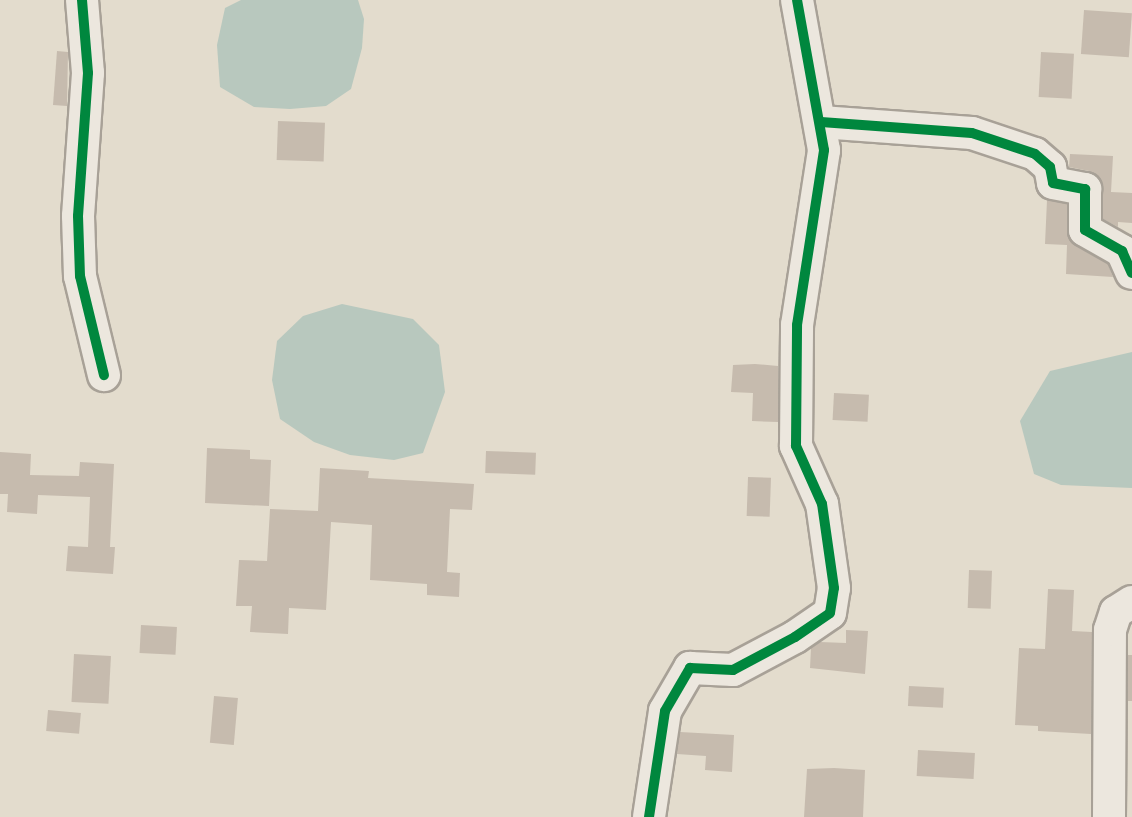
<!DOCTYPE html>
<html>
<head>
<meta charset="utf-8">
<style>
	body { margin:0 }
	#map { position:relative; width:1132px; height:817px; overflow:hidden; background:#e3dccd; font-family:Georgia,serif }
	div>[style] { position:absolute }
	.water>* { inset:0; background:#b8c8be }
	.building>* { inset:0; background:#c6bbae; transform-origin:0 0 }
	.roads { filter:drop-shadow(2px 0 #a8a197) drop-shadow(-2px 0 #a8a197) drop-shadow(0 2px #a8a197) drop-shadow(0 -2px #a8a197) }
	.street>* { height:32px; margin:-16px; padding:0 16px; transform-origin:16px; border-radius:16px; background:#ece7de }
	.cycleway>* { height:10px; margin:-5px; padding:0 5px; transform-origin:5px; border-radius:5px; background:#00873e }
	span { translate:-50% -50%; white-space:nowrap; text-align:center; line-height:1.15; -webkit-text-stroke:7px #f4ead4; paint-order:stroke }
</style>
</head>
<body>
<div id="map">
	<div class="water">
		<i style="clip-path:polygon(241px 0,358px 0,364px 19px,362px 48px,351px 89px,326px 106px,290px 109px,254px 107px,220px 87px,217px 45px,225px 8px)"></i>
		<i style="clip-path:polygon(342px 304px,413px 319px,439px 345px,445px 392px,423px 453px,394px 460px,350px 455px,314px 442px,280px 419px,272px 380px,277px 341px,303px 316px)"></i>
		<i style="clip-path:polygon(1132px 352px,1132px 488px,1061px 485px,1034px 474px,1020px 421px,1050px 371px)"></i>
	</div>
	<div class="building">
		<i style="left:1084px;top:10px;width:48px;height:44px;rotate:4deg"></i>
		<i style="clip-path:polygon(57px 51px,68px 52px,67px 106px,53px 105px)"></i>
		<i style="left:1041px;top:52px;width:33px;height:45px;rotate:3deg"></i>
		<i style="left:278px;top:121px;width:47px;height:39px;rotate:2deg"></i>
		<i style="clip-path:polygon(1070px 154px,1113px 156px,1111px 192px,1132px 193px,1132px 223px,1118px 222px,1118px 227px,1103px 219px,1101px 180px,1089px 171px,1069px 167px)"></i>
		<i style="clip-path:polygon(1047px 200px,1067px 204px,1070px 240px,1108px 264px,1113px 277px,1066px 274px,1067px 245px,1045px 244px)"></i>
		<i style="clip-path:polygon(755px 364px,778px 366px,778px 422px,752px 421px,753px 393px,731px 392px,733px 365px)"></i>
		<i style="left:834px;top:393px;width:35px;height:27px;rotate:3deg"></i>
		<i style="clip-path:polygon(207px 448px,250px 450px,250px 459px,271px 460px,269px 506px,205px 503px)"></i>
		<i style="left:486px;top:451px;width:50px;height:22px;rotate:2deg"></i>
		<i style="clip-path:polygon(0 452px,31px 454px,30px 475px,79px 476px,80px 462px,114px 464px,110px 547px,115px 547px,113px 574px,66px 571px,68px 546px,88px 547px,90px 497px,38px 495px,37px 514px,7px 512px,8px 494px,0 494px)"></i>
		<i style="clip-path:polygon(320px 468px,369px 471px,368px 478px,474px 484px,472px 510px,450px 509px,447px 572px,460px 573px,459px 597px,427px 595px,427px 584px,370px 580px,372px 525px,331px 522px,326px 610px,289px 608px,288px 634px,250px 632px,252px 606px,236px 606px,239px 560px,267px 561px,270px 509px,318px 511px)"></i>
		<i style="left:748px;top:477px;width:23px;height:39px;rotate:2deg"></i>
		<i style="left:969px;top:570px;width:23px;height:38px;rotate:2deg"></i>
		<i style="clip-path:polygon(1048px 589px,1074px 590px,1072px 631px,1092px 632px,1091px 734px,1038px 731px,1038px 726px,1015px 725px,1019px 648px,1045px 649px)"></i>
		<i style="left:141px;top:625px;width:36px;height:28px;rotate:3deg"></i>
		<i style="clip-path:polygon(846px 630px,868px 631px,865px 674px,810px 668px,811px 648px,820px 642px,846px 643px)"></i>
		<i style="left:74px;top:654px;width:37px;height:48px;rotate:3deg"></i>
		<i style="left:1128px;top:655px;width:4px;height:46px"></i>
		<i style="left:909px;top:686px;width:35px;height:20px;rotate:3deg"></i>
		<i style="left:214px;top:696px;width:24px;height:47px;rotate:5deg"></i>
		<i style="left:48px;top:710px;width:33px;height:21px;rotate:5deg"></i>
		<i style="clip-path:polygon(680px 732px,734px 735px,732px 772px,705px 770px,706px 756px,677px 754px)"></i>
		<i style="left:918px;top:750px;width:57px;height:26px;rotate:3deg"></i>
		<i style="clip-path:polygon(834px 768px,865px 770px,863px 817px,804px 817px,807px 769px)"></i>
	</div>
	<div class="roads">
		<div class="street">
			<i style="left:82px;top:0;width:73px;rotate:85.3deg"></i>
			<i style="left:88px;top:73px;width:143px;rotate:94deg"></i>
			<i style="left:78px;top:216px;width:60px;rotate:88.1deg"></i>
			<i style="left:80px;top:276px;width:102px;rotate:76.4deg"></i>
			<i style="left:821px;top:122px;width:151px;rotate:4.2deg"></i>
			<i style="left:972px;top:133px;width:66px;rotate:18.4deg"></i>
			<i style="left:1035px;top:154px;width:20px;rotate:41deg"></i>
			<i style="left:1050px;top:167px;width:16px;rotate:79deg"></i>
			<i style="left:1053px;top:183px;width:33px;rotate:11deg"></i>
			<i style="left:1085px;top:189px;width:41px;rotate:90deg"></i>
			<i style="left:1085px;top:230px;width:43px;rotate:29.6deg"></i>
			<i style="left:1122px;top:251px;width:24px;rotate:66deg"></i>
			<i style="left:649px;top:817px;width:107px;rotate:-81.4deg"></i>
			<i style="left:665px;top:711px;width:50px;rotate:-59.8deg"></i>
			<i style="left:690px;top:668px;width:43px;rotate:2.7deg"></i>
			<i style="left:733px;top:670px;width:70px;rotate:-28deg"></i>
			<i style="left:795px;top:637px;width:42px;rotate:-34.4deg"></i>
			<i style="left:830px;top:613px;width:25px;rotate:-81deg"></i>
			<i style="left:834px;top:588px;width:85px;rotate:-98.1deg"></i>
			<i style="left:822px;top:504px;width:64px;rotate:-114.1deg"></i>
			<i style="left:796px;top:446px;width:121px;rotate:-89.5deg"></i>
			<i style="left:797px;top:325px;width:177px;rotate:-81.2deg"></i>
			<i style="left:824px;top:150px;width:152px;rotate:-100.2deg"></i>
			<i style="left:1109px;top:817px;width:187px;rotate:-89.7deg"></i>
			<i style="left:1110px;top:630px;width:19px;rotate:-72deg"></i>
			<i style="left:1116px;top:612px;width:19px;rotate:-32deg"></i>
		</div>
	</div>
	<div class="cycleway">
		<i style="left:82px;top:0;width:73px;rotate:85.3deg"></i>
		<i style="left:88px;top:73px;width:143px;rotate:94deg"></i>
		<i style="left:78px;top:216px;width:60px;rotate:88.1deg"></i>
		<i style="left:80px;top:276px;width:102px;rotate:76.4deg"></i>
		<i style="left:821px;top:122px;width:151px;rotate:4.2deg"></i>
		<i style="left:972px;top:133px;width:66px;rotate:18.4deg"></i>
		<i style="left:1035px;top:154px;width:20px;rotate:41deg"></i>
		<i style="left:1050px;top:167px;width:16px;rotate:79deg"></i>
		<i style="left:1053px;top:183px;width:33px;rotate:11deg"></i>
		<i style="left:1085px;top:189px;width:41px;rotate:90deg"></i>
		<i style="left:1085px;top:230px;width:43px;rotate:29.6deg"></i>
		<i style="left:1122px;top:251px;width:24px;rotate:66deg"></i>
		<i style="left:649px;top:817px;width:107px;rotate:-81.4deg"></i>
		<i style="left:665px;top:711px;width:50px;rotate:-59.8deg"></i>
		<i style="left:690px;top:668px;width:43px;rotate:2.7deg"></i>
		<i style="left:733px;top:670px;width:70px;rotate:-28deg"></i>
		<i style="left:795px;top:637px;width:42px;rotate:-34.4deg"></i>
		<i style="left:830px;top:613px;width:25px;rotate:-81deg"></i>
		<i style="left:834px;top:588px;width:85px;rotate:-98.1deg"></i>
		<i style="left:822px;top:504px;width:64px;rotate:-114.1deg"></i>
		<i style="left:796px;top:446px;width:121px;rotate:-89.5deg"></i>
		<i style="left:797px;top:325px;width:177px;rotate:-81.2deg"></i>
		<i style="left:824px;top:150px;width:152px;rotate:-100.2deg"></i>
	</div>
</div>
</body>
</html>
